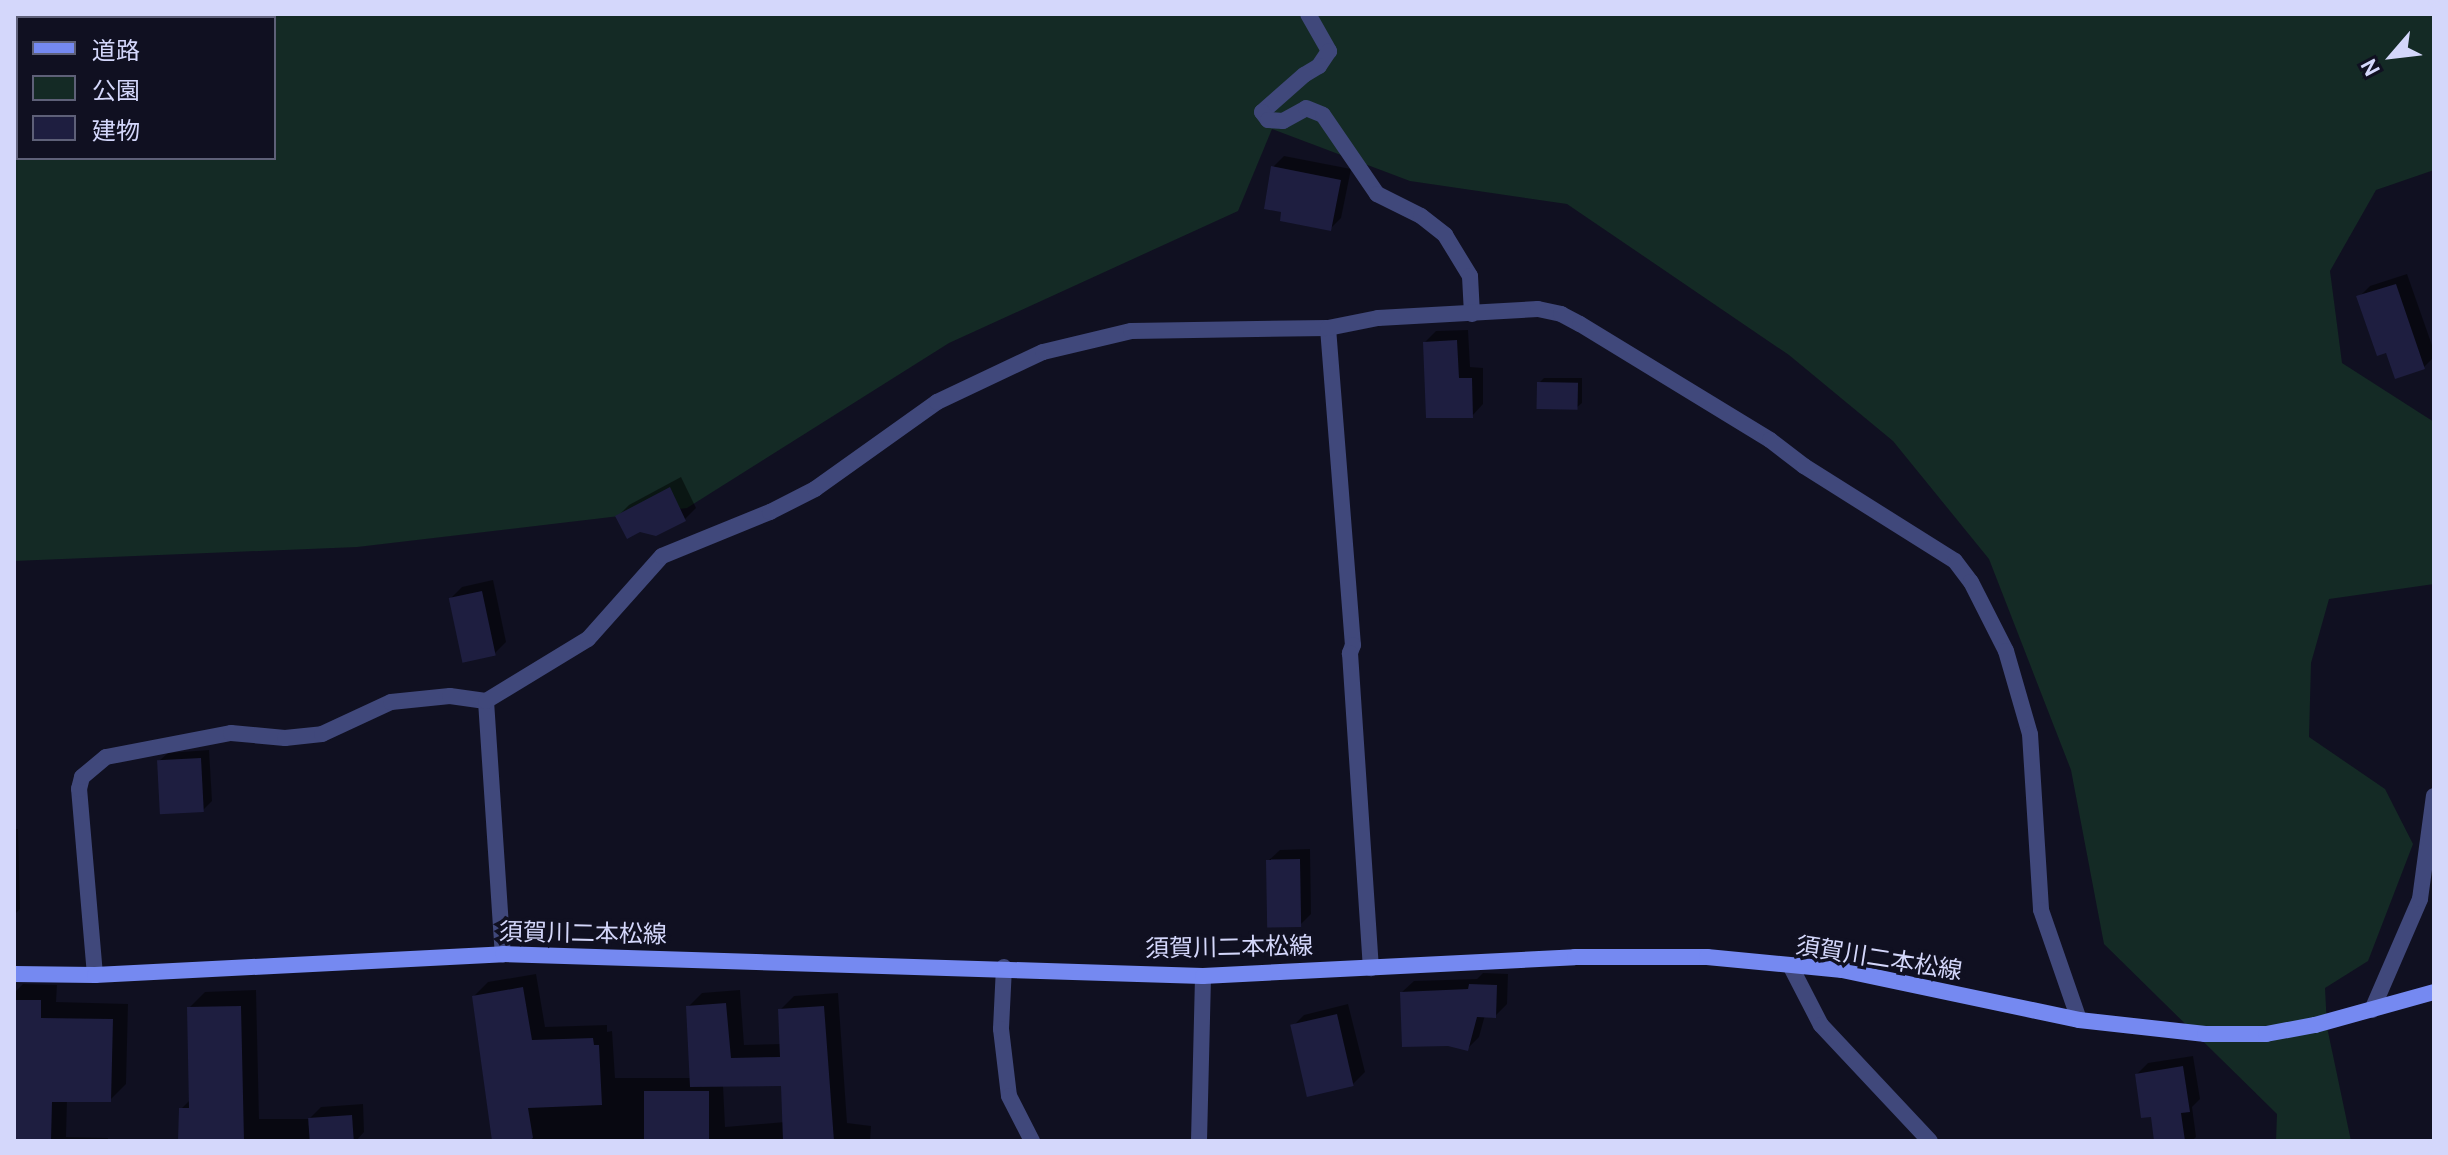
<!DOCTYPE html>
<html>
<head>
<meta charset="utf-8">
<style>
	body { margin:0 }
	#map { position:relative; width:2448px; height:1155px; overflow:hidden; background:#101021; font-family:Cabin,"Noto Sans JP",sans-serif }
	div>[style] { position:absolute }
	.green>* { inset:0; background:#142a25 }
	.shadow>* { inset:0; background:#0007 }
	.building>* { inset:0; background:#1e1e40; transform-origin:0 0 }
	.minor>* { height:16px; margin:-8px; padding:0 8px; transform-origin:8px; border-radius:8px; background:#40487b }
	.tertiary>* { height:16px; margin:-8px; padding:0 8px; transform-origin:8px; border-radius:8px; background:#40487b }
	.secondary>* { height:16px; margin:-8px; padding:0 8px; transform-origin:8px; border-radius:8px; background:#7589f1 }
	span { translate:-50% -50%; white-space:nowrap; text-align:center; line-height:1.15; -webkit-text-stroke:7px #101021; paint-order:stroke }
	.street-label { font-size:24px; color:#d4d7fb }
	.frame { position:absolute; inset:0; border:16px solid #d4d7fb; pointer-events:none }
	.legend { position:absolute; left:16px; top:16px; width:260px; height:144px; box-sizing:border-box; background:#101021; border:2px solid #5e6078; margin:0; padding:10px 14px; list-style:none; font-size:24px; color:#d4d7fb }
	.legend li { display:flex; align-items:center; gap:16px; height:40px }
	.legend b { width:40px; border:2px solid #5e6078 }
	.north { position:absolute; left:2352px; top:16px; width:80px; height:80px; -webkit-text-stroke:6px #101021; paint-order:stroke; rotate:242deg; font-size:22px; font-weight:700; line-height:32px; text-align:center; color:#d4d7fb }
	.north::after { content:''; display:block; margin:auto; width:28px; height:36px; background:#d4d7fb; clip-path:polygon(50% 0,100% 100%,50% 72%,0 100%) }
</style>
</head>
<body>
<div id="map">
	<div class="green">
		<i style="clip-path:polygon(evenodd,14px 14px,2434px 14px,2434px 170px,2376px 190px,2330px 271px,2342px 363px,2434px 422px,2434px 584px,2329px 599px,2311px 663px,2309px 737px,2385px 789px,2413px 844px,2368px 961px,2325px 988px,2327px 1027px,2351px 1141px,2276px 1141px,2277px 1114px,2104px 944px,2071px 770px,1989px 559px,1893px 441px,1789px 355px,1567px 204px,1410px 181px,1272px 129px,1238px 211px,949px 343px,687px 508px,357px 547px,14px 561px,14px 14px,18px 18px,274px 18px,274px 158px,18px 158px,18px 18px)"></i>
	</div>
	<div class="shadow">
		<i style="clip-path:polygon(1284px 156px,1351px 169px,1341px 218px,1330px 229px,1284px 210px,1273px 167px)"></i>
		<i style="clip-path:polygon(2407px 274px,2434px 351px,2434px 357px,2424px 367px,2359px 297px,2370px 286px)"></i>
		<i style="clip-path:polygon(1468px 330px,1470px 367px,1483px 368px,1483px 404px,1472px 416px,1425px 342px,1436px 331px)"></i>
		<i style="clip-path:polygon(1544px 378px,1582px 378px,1582px 403px,1576px 408px,1539px 383px)"></i>
		<i style="clip-path:polygon(681px 477px,696px 508px,685px 519px,655px 534px,617px 517px,629px 505px)"></i>
		<i style="clip-path:polygon(493px 580px,506px 642px,495px 653px,451px 598px,462px 587px)"></i>
		<i style="clip-path:polygon(209px 750px,212px 801px,203px 810px,159px 761px,168px 753px)"></i>
		<i style="clip-path:polygon(14px 829px,18px 829px,20px 909px,14px 915px)"></i>
		<i style="clip-path:polygon(1310px 849px,1311px 914px,1300px 925px,1268px 861px,1280px 850px)"></i>
		<i style="clip-path:polygon(1483px 973px,1508px 974px,1507px 1004px,1495px 1016px,1485px 1015px,1479px 1037px,1467px 1049px,1402px 992px,1414px 981px,1477px 979px)"></i>
		<i style="clip-path:polygon(evenodd,536px 974px,545px 1027px,607px 1025px,607px 1032px,612px 1031px,615px 1078px,692px 1078px,688px 1007px,702px 993px,740px 990px,744px 1045px,781px 1044px,780px 1010px,794px 996px,838px 993px,847px 1123px,871px 1126px,870px 1141px,494px 1141px,474px 996px,488px 982px,536px 974px,783px 1084px,785px 1122px,725px 1127px,723px 1085px,783px 1084px)"></i>
		<i style="clip-path:polygon(23px 984px,57px 985px,56px 1002px,128px 1004px,126px 1084px,110px 1100px,67px 1100px,66px 1137px,108px 1138px,108px 1141px,14px 1141px,14px 993px)"></i>
		<i style="clip-path:polygon(256px 990px,259px 1119px,309px 1119px,321px 1107px,363px 1104px,364px 1132px,356px 1141px,180px 1141px,181px 1109px,191px 1099px,189px 1008px,205px 992px)"></i>
		<i style="clip-path:polygon(1348px 1004px,1365px 1072px,1353px 1084px,1293px 1026px,1304px 1015px)"></i>
		<i style="clip-path:polygon(2193px 1056px,2200px 1099px,2192px 1107px,2196px 1137px,2192px 1141px,2156px 1141px,2153px 1115px,2137px 1074px,2148px 1063px)"></i>
	</div>
	<div class="building">
		<i style="clip-path:polygon(1271px 166px,1341px 180px,1331px 231px,1280px 221px,1281px 212px,1264px 209px)"></i>
		<i style="clip-path:polygon(2396px 284px,2425px 369px,2395px 379px,2386px 353px,2377px 356px,2356px 296px)"></i>
		<i style="clip-path:polygon(1457px 340px,1459px 378px,1472px 378px,1473px 418px,1426px 418px,1423px 342px)"></i>
		<i style="left:1537px;top:382px;width:41px;height:27px;rotate:1deg"></i>
		<i style="clip-path:polygon(670px 487px,686px 521px,656px 536px,640px 532px,627px 539px,615px 516px)"></i>
		<i style="left:482px;top:591px;width:66px;height:34px;rotate:78deg"></i>
		<i style="left:201px;top:758px;width:54px;height:44px;rotate:87deg"></i>
		<i style="left:1300px;top:859px;width:68px;height:34px;rotate:89deg"></i>
		<i style="clip-path:polygon(1469px 984px,1497px 985px,1496px 1018px,1477px 1017px,1468px 1051px,1448px 1046px,1402px 1047px,1400px 992px,1468px 989px)"></i>
		<i style="clip-path:polygon(523px 987px,532px 1040px,593px 1038px,594px 1045px,599px 1045px,602px 1105px,528px 1108px,533px 1138px,528px 1141px,492px 1141px,472px 996px)"></i>
		<i style="clip-path:polygon(14px 1000px,41px 1000px,41px 1018px,113px 1019px,111px 1102px,52px 1102px,51px 1141px,14px 1141px)"></i>
		<i style="clip-path:polygon(726px 1003px,731px 1058px,780px 1057px,778px 1009px,824px 1006px,834px 1141px,783px 1141px,781px 1086px,690px 1087px,686px 1006px)"></i>
		<i style="clip-path:polygon(241px 1006px,244px 1141px,178px 1141px,179px 1108px,189px 1108px,187px 1007px)"></i>
		<i style="left:1337px;top:1014px;width:74px;height:48px;rotate:77deg"></i>
		<i style="clip-path:polygon(2183px 1066px,2190px 1112px,2181px 1113px,2185px 1141px,2154px 1141px,2151px 1117px,2141px 1118px,2135px 1074px)"></i>
		<i style="left:644px;top:1091px;width:65px;height:50px"></i>
		<i style="left:352px;top:1115px;width:26px;height:44px;rotate:86deg"></i>
	</div>
	<div class="minor">
		<i style="left:1308px;top:14px;width:43px;rotate:60.4deg"></i>
		<i style="left:1329px;top:51px;width:18px;rotate:124deg"></i>
		<i style="left:1319px;top:66px;width:17px;rotate:149deg"></i>
		<i style="left:1304px;top:75px;width:56px;rotate:138.6deg"></i>
		<i style="left:1262px;top:112px;width:10px;rotate:53deg"></i>
		<i style="left:1268px;top:120px;width:15px;rotate:4deg"></i>
		<i style="left:1283px;top:121px;width:26px;rotate:-29deg"></i>
		<i style="left:1306px;top:108px;width:18px;rotate:22deg"></i>
		<i style="left:1323px;top:115px;width:96px;rotate:55.6deg"></i>
		<i style="left:1377px;top:194px;width:49px;rotate:26.6deg"></i>
		<i style="left:1421px;top:216px;width:31px;rotate:38deg"></i>
		<i style="left:1445px;top:235px;width:48px;rotate:58.6deg"></i>
		<i style="left:1470px;top:276px;width:38px;rotate:87deg"></i>
		<i style="left:1328px;top:328px;width:318px;rotate:85.5deg"></i>
		<i style="left:1353px;top:645px;width:9px;rotate:111deg"></i>
		<i style="left:1350px;top:653px;width:316px;rotate:86.2deg"></i>
		<i style="left:486px;top:701px;width:254px;rotate:86.2deg"></i>
		<i style="left:1791px;top:967px;width:65px;rotate:62.7deg"></i>
		<i style="left:1821px;top:1025px;width:159px;rotate:46.8deg"></i>
		<i style="left:95px;top:975px;width:187px;rotate:-94.9deg"></i>
		<i style="left:79px;top:789px;width:12px;rotate:-76deg"></i>
		<i style="left:82px;top:777px;width:31px;rotate:-40deg"></i>
		<i style="left:106px;top:757px;width:127px;rotate:-10.9deg"></i>
		<i style="left:231px;top:733px;width:54px;rotate:5.3deg"></i>
		<i style="left:285px;top:738px;width:37px;rotate:-6deg"></i>
		<i style="left:322px;top:734px;width:76px;rotate:-24.9deg"></i>
		<i style="left:391px;top:702px;width:59px;rotate:-5.8deg"></i>
		<i style="left:450px;top:696px;width:36px;rotate:8deg"></i>
		<i style="left:486px;top:701px;width:119px;rotate:-31.3deg"></i>
		<i style="left:588px;top:639px;width:111px;rotate:-48.3deg"></i>
		<i style="left:662px;top:556px;width:117px;rotate:-22.2deg"></i>
		<i style="left:770px;top:512px;width:51px;rotate:-27.1deg"></i>
		<i style="left:815px;top:489px;width:150px;rotate:-35.5deg"></i>
		<i style="left:937px;top:402px;width:117px;rotate:-25.3deg"></i>
		<i style="left:1043px;top:352px;width:90px;rotate:-13.4deg"></i>
		<i style="left:1131px;top:331px;width:197px;rotate:-0.9deg"></i>
		<i style="left:1328px;top:328px;width:51px;rotate:-11.3deg"></i>
		<i style="left:1378px;top:318px;width:160px;rotate:-3.2deg"></i>
		<i style="left:1538px;top:309px;width:24px;rotate:12deg"></i>
		<i style="left:1561px;top:314px;width:21px;rotate:28deg"></i>
		<i style="left:1580px;top:324px;width:223px;rotate:31.4deg"></i>
		<i style="left:1770px;top:440px;width:43px;rotate:37.4deg"></i>
		<i style="left:1804px;top:466px;width:178px;rotate:32.2deg"></i>
		<i style="left:1955px;top:561px;width:26px;rotate:53deg"></i>
		<i style="left:1971px;top:582px;width:77px;rotate:63.1deg"></i>
		<i style="left:2006px;top:651px;width:86px;rotate:73.9deg"></i>
		<i style="left:2030px;top:734px;width:176px;rotate:86.4deg"></i>
		<i style="left:2041px;top:910px;width:116px;rotate:70.9deg"></i>
		<i style="left:2372px;top:1010px;width:121px;rotate:-66.6deg"></i>
		<i style="left:2420px;top:899px;width:104px;rotate:-82.3deg"></i>
		<i style="left:1199px;top:1141px;width:165px;rotate:-88.6deg"></i>
	</div>
	<div class="tertiary">
		<i style="left:1004px;top:967px;width:62px;rotate:92.8deg"></i>
		<i style="left:1001px;top:1029px;width:67px;rotate:83.2deg"></i>
		<i style="left:1009px;top:1096px;width:51px;rotate:62.9deg"></i>
	</div>
	<div class="secondary">
		<i style="left:14px;top:974px;width:81px;rotate:0.7deg"></i>
		<i style="left:95px;top:975px;width:409px;rotate:-2.9deg"></i>
		<i style="left:503px;top:954px;width:700px;rotate:1.8deg"></i>
		<i style="left:1203px;top:976px;width:372px;rotate:-2.9deg"></i>
		<i style="left:1575px;top:957px;width:132px"></i>
		<i style="left:1707px;top:957px;width:136px;rotate:5.5deg"></i>
		<i style="left:1842px;top:970px;width:242px;rotate:11.9deg"></i>
		<i style="left:2079px;top:1020px;width:127px;rotate:6.3deg"></i>
		<i style="left:2205px;top:1034px;width:61px"></i>
		<i style="left:2266px;top:1034px;width:50px;rotate:-10.4deg"></i>
		<i style="left:2315px;top:1025px;width:123px;rotate:-15.5deg"></i>
	</div>
	<div class="street-label">
		<span style="left:583px;top:933px;rotate:1deg">須賀川二本松線</span>
		<span style="left:1229px;top:947px;rotate:-1deg">須賀川二本松線</span>
		<span style="left:1879px;top:958px;rotate:9deg">須賀川二本松線</span>
	</div>
	<div class="frame"></div>
	<ul class="legend">
	<li><b style="height:10px;background:#7589f1"></b>道路</li>
	<li><b style="height:22px;background:#142a25"></b>公園</li>
	<li><b style="height:22px;background:#1e1e40"></b>建物</li>
	</ul>
	<div class="north">N</div>
</div>
</body>
</html>
